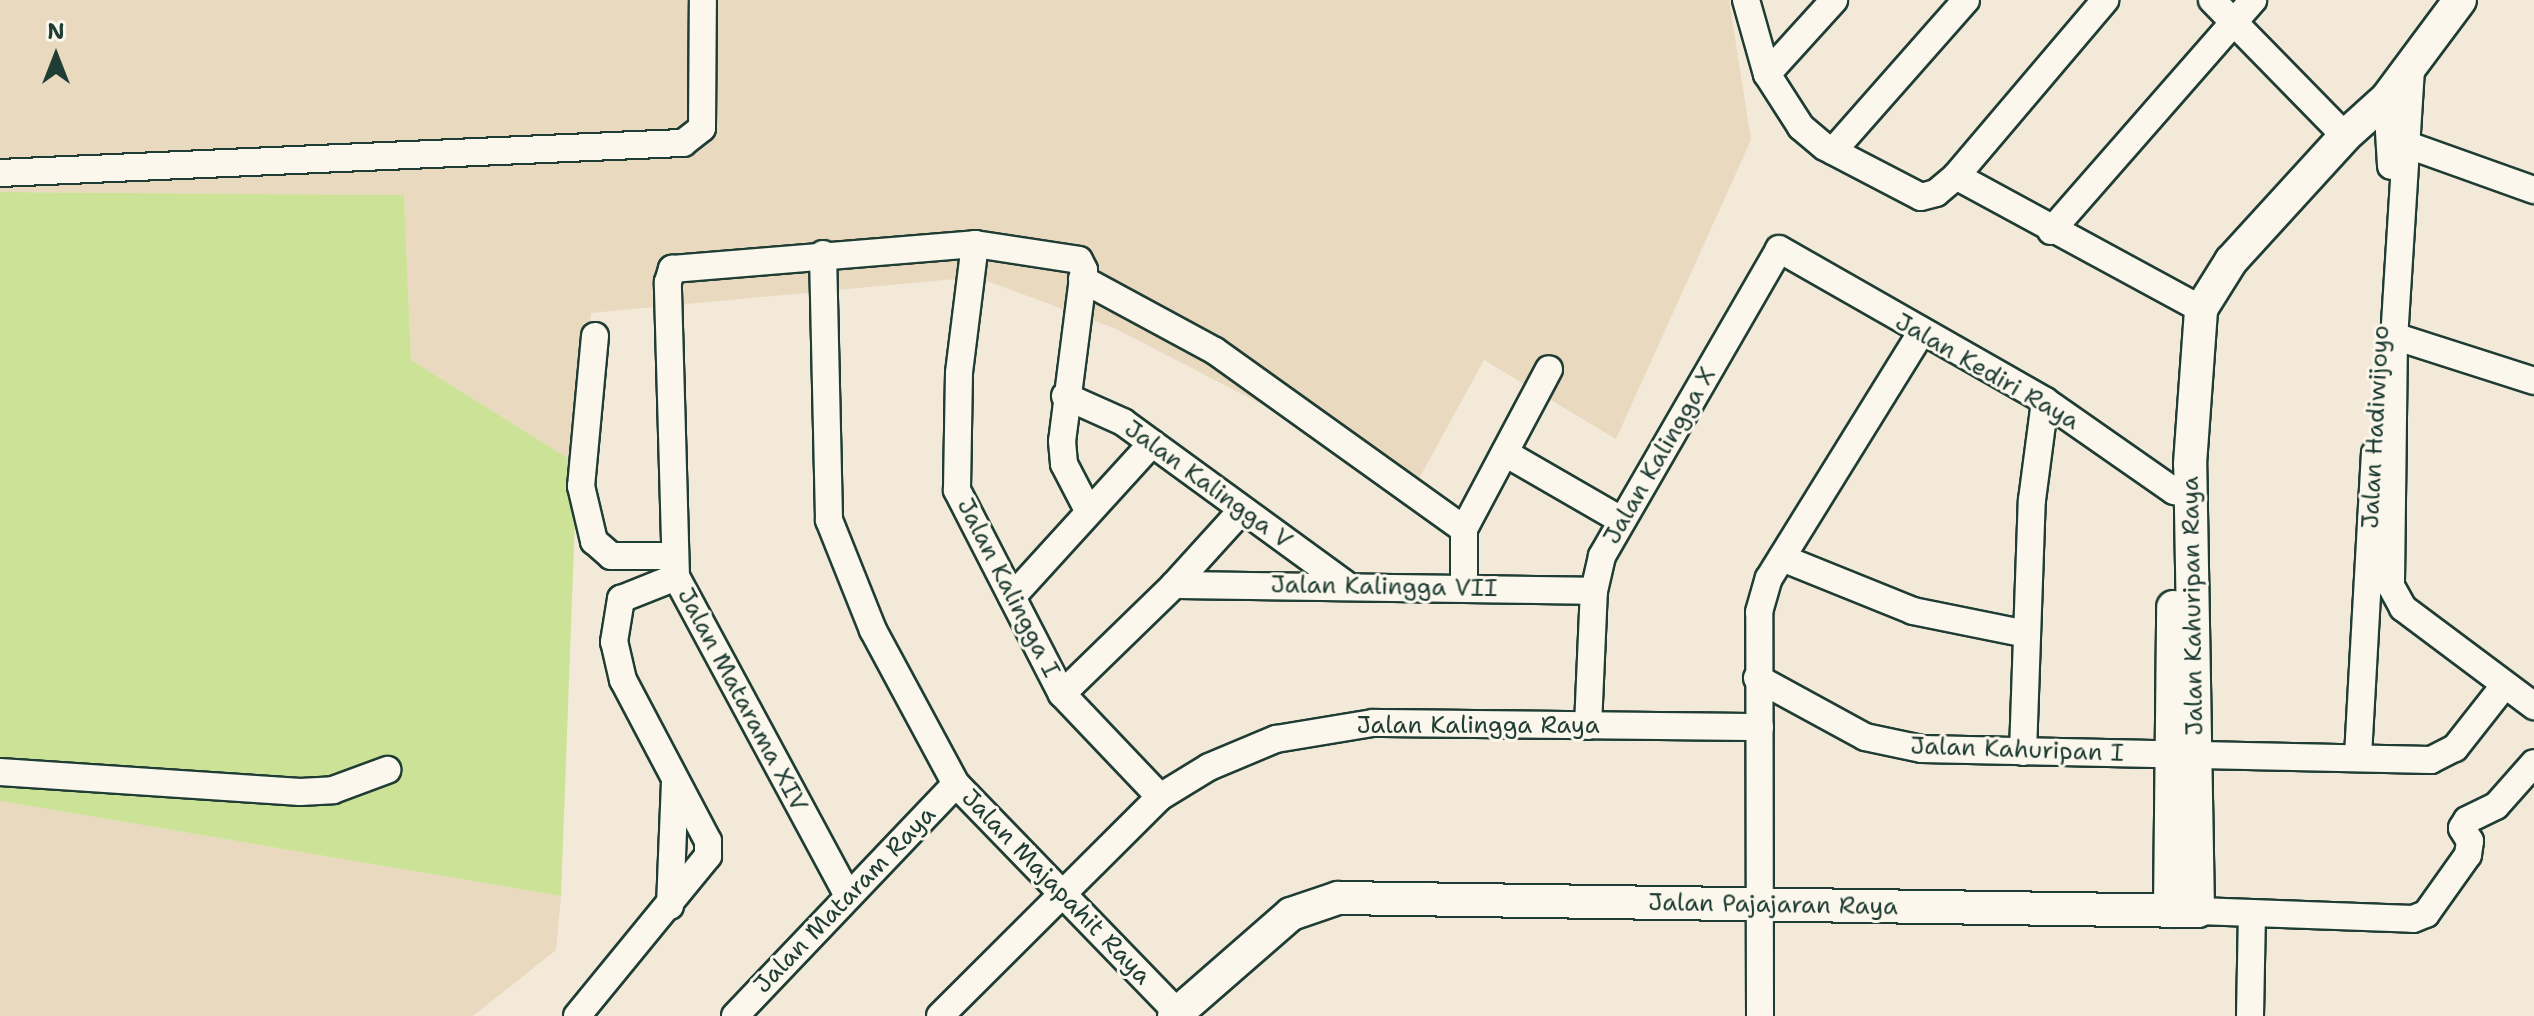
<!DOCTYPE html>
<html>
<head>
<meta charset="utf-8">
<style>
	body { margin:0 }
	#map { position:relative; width:2534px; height:1016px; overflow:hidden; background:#f3e9d8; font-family:"Shantell Sans",sans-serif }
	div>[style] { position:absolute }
	.built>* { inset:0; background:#e9d9bf }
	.green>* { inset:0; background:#cce297 }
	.roads { filter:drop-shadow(2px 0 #1f3d34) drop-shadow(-2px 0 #1f3d34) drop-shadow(0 2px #1f3d34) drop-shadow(0 -2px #1f3d34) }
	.minor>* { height:26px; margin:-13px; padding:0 13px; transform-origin:13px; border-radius:13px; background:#fbf7ec }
	.tertiary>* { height:32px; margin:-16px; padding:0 16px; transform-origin:16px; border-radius:16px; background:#fbf7ec }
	span { translate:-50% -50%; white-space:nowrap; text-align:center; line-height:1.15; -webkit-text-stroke:6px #fbf7ec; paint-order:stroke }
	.street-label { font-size:24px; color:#1f3d34 }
	.north { position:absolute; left:16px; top:16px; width:80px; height:80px; -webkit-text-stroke:6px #fbf7ec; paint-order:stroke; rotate:0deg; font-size:22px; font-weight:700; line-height:32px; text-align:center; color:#1f3d34 }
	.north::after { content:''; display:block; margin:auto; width:28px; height:36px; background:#1f3d34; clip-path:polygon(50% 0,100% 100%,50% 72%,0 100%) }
</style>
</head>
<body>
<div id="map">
	<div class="built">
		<i style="clip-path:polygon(0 0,1729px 0,1751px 140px,1616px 439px,1484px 360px,1416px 484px,1114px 328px,976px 277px,591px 313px,577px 464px,411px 360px,404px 195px,0 192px)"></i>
		<i style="clip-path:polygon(0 801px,561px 896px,556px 950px,473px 1016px,0 1016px)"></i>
	</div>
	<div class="green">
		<i style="clip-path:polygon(0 192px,404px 195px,411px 360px,577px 464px,561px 896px,0 801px)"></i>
	</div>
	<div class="roads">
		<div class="minor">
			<i style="left:1746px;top:0;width:77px;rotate:74.2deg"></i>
			<i style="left:1767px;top:74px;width:63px;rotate:57.3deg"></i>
			<i style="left:1801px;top:127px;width:31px;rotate:40deg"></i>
			<i style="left:1825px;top:147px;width:108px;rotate:27.5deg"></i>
			<i style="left:1921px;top:197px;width:16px;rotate:-15deg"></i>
			<i style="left:1936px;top:193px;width:26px;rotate:-40deg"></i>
			<i style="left:1956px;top:176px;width:231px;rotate:-49.7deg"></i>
			<i style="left:2212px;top:0;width:190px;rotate:45.6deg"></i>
			<i style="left:2411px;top:69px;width:268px;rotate:93.6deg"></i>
			<i style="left:2394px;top:336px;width:250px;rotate:90.7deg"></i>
			<i style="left:2391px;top:586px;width:25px;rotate:61deg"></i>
			<i style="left:2403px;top:608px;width:164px;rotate:36.8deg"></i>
			<i style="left:1767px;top:74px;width:100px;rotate:-47.8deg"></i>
			<i style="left:2387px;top:98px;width:68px;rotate:86.6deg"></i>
			<i style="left:2408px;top:145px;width:134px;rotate:19.7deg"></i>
			<i style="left:1833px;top:151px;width:201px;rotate:-48.6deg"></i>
			<i style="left:0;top:173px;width:684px;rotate:-2.52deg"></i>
			<i style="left:683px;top:143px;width:24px;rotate:-38deg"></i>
			<i style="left:702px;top:128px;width:128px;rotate:-89.6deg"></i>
			<i style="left:1956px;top:176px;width:279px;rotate:28.5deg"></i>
			<i style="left:2051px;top:231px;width:307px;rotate:-48.8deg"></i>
			<i style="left:975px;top:244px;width:130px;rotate:97.1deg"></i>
			<i style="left:959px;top:373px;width:117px;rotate:91deg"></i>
			<i style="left:957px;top:490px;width:229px;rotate:62.8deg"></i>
			<i style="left:1062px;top:694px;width:142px;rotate:46.4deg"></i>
			<i style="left:823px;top:254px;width:266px;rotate:88.7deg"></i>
			<i style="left:829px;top:520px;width:118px;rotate:68.2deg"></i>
			<i style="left:873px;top:630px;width:175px;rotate:61.7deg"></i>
			<i style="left:956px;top:784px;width:318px;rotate:45.9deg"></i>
			<i style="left:1082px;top:279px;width:151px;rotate:28.4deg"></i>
			<i style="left:1215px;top:351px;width:306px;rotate:35.6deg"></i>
			<i style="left:595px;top:336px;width:151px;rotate:95.3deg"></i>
			<i style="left:581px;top:486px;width:57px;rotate:76.7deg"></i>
			<i style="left:594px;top:541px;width:23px;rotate:41deg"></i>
			<i style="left:611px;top:556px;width:64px"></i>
			<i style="left:2394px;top:336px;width:147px;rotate:17.8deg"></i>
			<i style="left:1065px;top:396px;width:64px;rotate:24.1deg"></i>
			<i style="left:1123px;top:422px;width:275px;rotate:36.1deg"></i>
			<i style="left:1505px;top:453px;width:134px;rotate:30deg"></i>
			<i style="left:1782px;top:558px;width:141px;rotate:22deg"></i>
			<i style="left:1913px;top:611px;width:116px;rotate:11.4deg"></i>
			<i style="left:1174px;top:585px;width:420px;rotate:0.8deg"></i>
			<i style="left:1464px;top:588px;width:59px;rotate:-90deg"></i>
			<i style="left:1464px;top:529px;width:181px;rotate:-62deg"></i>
			<i style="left:1012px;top:597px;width:208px;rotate:-47.7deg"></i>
			<i style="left:1757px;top:678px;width:123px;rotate:28.6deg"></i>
			<i style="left:1865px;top:737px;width:58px;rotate:11.9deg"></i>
			<i style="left:1922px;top:749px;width:509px;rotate:1.24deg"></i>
			<i style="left:2431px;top:760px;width:27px;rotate:-27deg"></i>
			<i style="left:2455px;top:748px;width:78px;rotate:-51.8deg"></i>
			<i style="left:1062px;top:694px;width:156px;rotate:-44.2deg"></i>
			<i style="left:1174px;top:585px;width:101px;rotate:-47.8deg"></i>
			<i style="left:1588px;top:726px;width:135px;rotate:-87.5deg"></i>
			<i style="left:1594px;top:591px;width:36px;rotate:-77deg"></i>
			<i style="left:1602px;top:556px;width:354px;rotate:-60deg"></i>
			<i style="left:1779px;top:249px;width:306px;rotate:29.7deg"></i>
			<i style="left:2045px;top:401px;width:157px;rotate:34.9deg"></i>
			<i style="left:2174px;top:491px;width:19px;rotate:12deg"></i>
			<i style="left:2023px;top:752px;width:252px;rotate:-88deg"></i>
			<i style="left:2032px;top:500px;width:100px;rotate:-82.5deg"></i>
			<i style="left:2358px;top:756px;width:303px;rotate:-86.8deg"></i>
			<i style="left:0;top:772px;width:301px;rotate:3.8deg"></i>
			<i style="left:300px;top:792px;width:33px;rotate:-3deg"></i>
			<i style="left:333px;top:790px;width:58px;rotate:-20.3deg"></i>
			<i style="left:847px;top:894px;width:360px;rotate:-118.3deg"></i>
			<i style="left:676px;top:577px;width:295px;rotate:-91.6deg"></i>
			<i style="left:668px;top:282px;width:14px;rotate:-73deg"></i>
			<i style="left:672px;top:269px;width:304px;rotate:-4.7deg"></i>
			<i style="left:975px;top:244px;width:105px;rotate:8.7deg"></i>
			<i style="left:1079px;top:260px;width:11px;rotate:63deg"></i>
			<i style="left:1084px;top:270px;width:172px;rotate:97.3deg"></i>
			<i style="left:1062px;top:441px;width:23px;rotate:85deg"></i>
			<i style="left:1064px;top:464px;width:54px;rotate:62.5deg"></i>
			<i style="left:670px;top:906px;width:126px;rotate:-87.7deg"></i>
			<i style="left:2198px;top:911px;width:215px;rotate:2.1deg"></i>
			<i style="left:2413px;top:919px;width:14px;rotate:-21deg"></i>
			<i style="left:2426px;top:914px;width:72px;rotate:-54.6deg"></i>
			<i style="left:2468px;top:855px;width:14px;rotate:-82deg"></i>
			<i style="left:2470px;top:841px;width:15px;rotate:-122deg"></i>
			<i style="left:2462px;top:828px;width:9px;rotate:-58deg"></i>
			<i style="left:2467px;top:820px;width:32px;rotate:-26deg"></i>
			<i style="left:2496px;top:806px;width:57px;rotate:-48.5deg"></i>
			<i style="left:577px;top:1016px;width:207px;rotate:-50.7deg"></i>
			<i style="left:708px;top:856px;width:15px;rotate:-90deg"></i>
			<i style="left:708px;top:841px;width:182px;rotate:-117.8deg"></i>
			<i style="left:623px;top:680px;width:39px;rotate:-103deg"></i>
			<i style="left:614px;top:642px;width:44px;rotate:-80.8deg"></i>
			<i style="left:621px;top:599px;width:59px;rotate:-21.8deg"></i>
			<i style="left:735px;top:1016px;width:320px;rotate:-46.4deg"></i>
			<i style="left:940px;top:1016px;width:310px;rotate:-44.9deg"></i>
			<i style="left:1160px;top:797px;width:57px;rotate:-31.5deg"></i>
			<i style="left:1209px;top:767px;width:73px;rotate:-22.7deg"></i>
			<i style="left:1276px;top:739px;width:98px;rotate:-9.4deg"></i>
			<i style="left:1373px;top:723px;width:387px;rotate:0.6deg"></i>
			<i style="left:1760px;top:1016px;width:404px;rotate:-90.1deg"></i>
			<i style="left:1759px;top:612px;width:35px;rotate:-74deg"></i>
			<i style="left:1769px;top:578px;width:288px;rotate:-58.2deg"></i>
			<i style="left:2250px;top:1016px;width:103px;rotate:-88.9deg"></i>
		</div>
		<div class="tertiary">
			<i style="left:2170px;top:911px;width:304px;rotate:-89.4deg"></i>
			<i style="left:1174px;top:1016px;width:155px;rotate:-41.1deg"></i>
			<i style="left:1291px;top:914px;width:50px;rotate:-18.8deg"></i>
			<i style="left:1338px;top:898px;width:860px;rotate:0.87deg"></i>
			<i style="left:2198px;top:911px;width:447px;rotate:-91deg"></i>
			<i style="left:2190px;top:464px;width:155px;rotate:-85.9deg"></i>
			<i style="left:2201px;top:309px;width:57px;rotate:-58deg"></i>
			<i style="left:2231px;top:261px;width:169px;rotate:-47.6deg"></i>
			<i style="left:2345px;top:136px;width:57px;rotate:-42.1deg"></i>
			<i style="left:2387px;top:98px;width:122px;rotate:-53.3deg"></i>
		</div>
	</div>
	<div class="street-label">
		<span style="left:1987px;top:372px;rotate:30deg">Jalan Kediri Raya</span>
		<span style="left:2376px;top:427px;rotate:-87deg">Jalan Hadiwijoyo</span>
		<span style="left:1660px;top:456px;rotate:-60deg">Jalan Kalingga X</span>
		<span style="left:1208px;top:485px;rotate:36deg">Jalan Kalingga V</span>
		<span style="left:1384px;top:587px;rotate:1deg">Jalan Kalingga VII</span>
		<span style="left:1008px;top:588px;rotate:63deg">Jalan Kalingga I</span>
		<span style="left:2193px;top:606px;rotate:-91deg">Jalan Kahuripan Raya</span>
		<span style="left:742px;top:700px;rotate:62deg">Jalan Matarama XIV</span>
		<span style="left:1478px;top:726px">Jalan Kalingga Raya</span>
		<span style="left:2017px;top:750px;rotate:2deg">Jalan Kahuripan I</span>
		<span style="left:1056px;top:887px;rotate:46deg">Jalan Majapahit Raya</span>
		<span style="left:845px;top:900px;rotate:-46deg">Jalan Mataram Raya</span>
		<span style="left:1773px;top:905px;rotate:1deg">Jalan Pajajaran Raya</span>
	</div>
	<div class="north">N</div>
</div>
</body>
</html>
